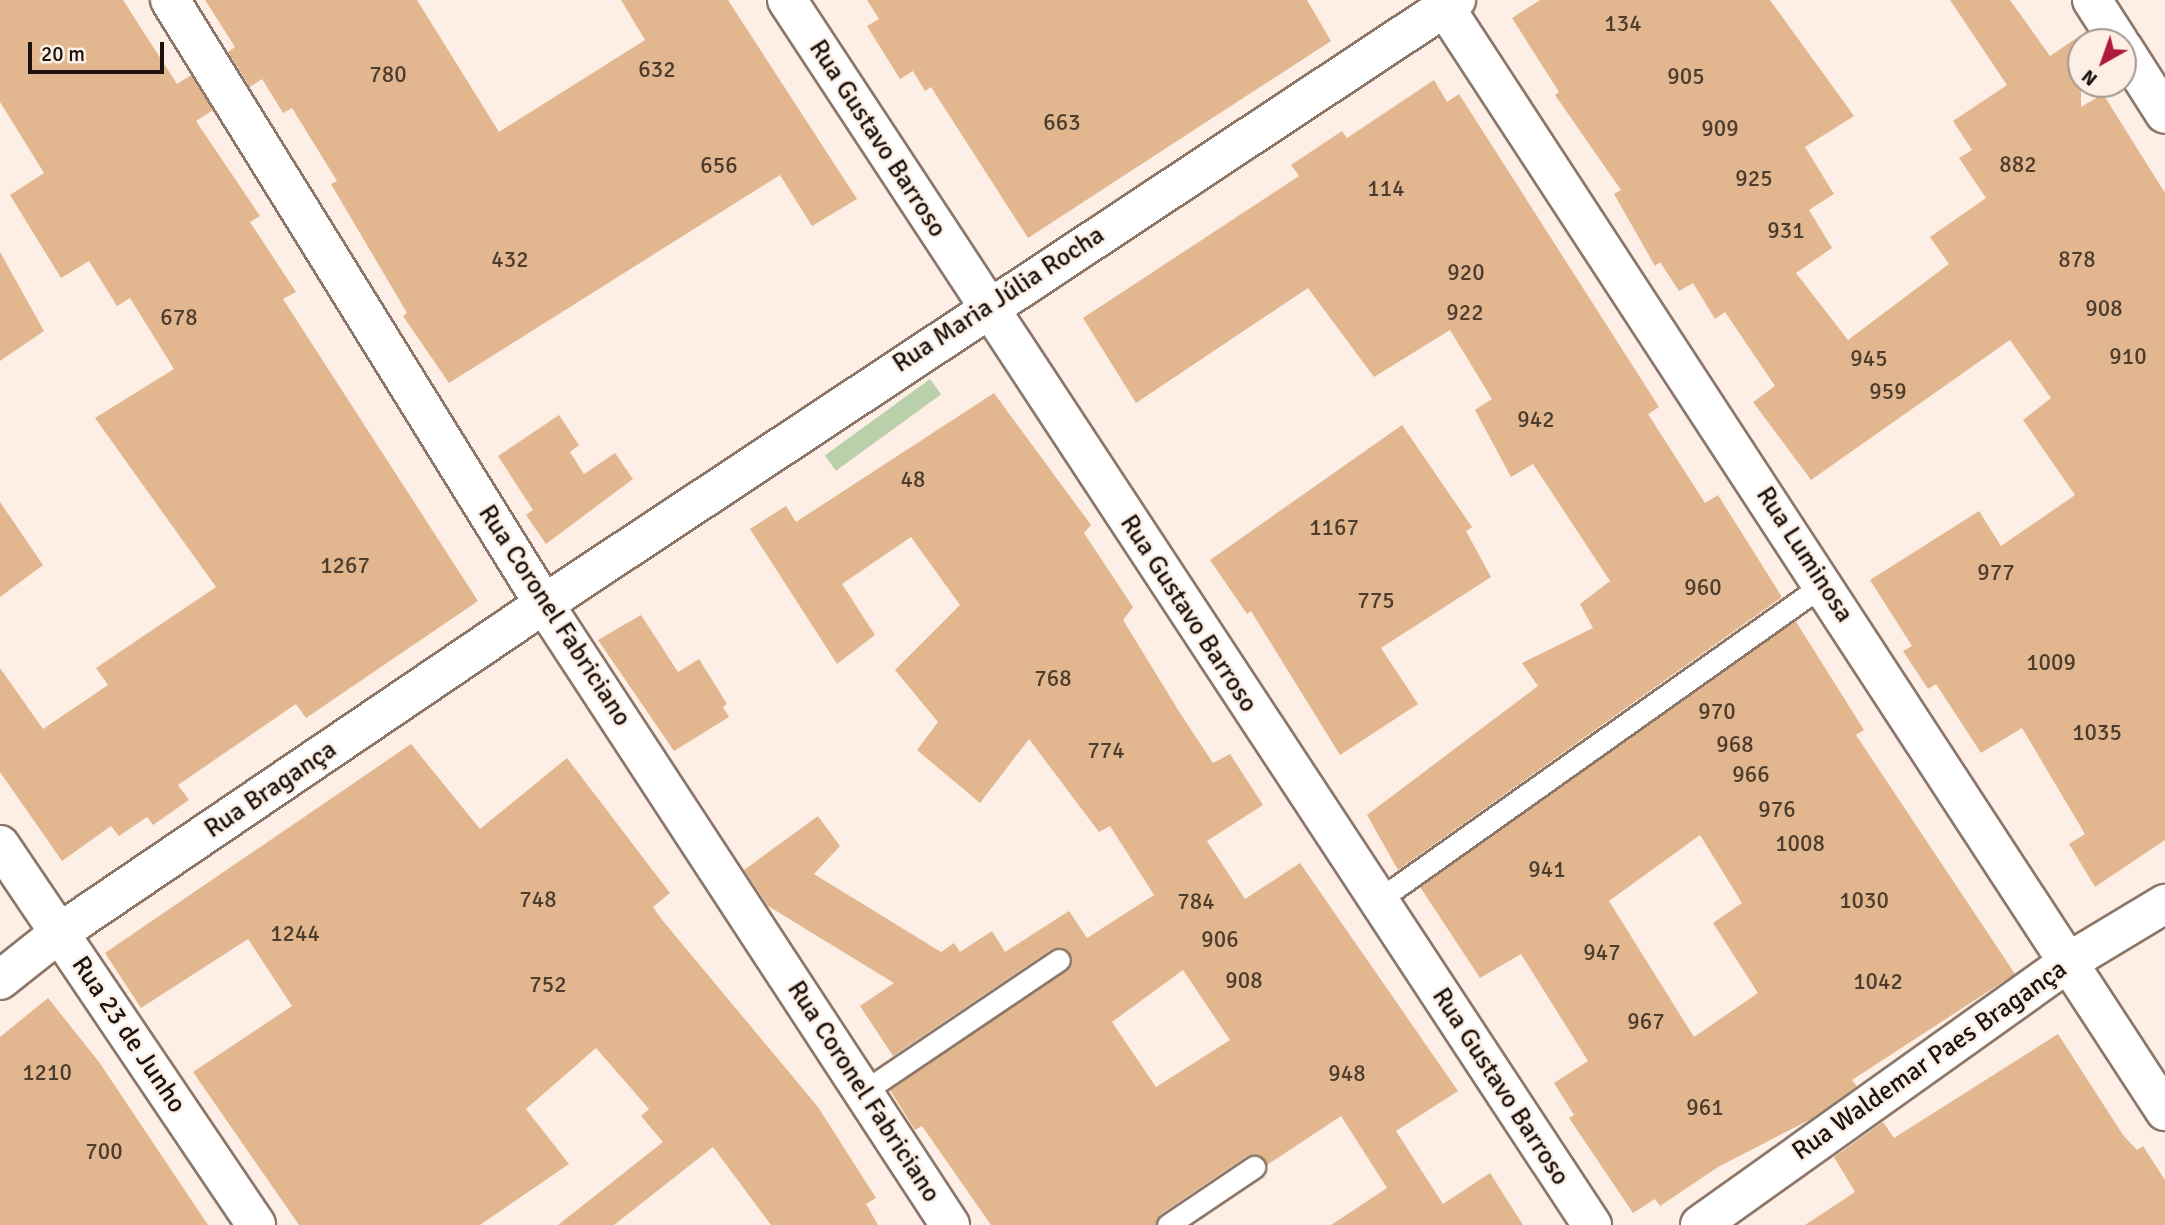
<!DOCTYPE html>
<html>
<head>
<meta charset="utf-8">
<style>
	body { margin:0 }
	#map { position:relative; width:2165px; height:1225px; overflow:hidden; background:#fdefe5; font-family:Signika,sans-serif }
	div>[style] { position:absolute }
	.green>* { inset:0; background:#bad0ab; transform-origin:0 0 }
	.building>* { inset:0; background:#e2b790 }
	.roads { filter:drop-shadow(2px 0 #8c7769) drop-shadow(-2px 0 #8c7769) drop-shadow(0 2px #8c7769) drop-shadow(0 -2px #8c7769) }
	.service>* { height:21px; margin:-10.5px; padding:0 10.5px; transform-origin:10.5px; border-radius:10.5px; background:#fff }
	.minor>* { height:38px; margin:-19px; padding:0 19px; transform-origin:19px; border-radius:19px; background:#fff }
	.tertiary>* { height:38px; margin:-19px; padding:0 19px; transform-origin:19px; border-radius:19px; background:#fff }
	span { translate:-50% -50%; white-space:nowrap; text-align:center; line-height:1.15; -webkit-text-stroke:5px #fdefe5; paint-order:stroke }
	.number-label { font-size:23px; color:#4d3d2e }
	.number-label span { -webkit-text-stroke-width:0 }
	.street-label { font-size:26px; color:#1b140e }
	.north { position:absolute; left:2067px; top:28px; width:70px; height:70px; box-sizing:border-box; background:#fdefe5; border:2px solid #a3978f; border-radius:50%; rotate:220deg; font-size:19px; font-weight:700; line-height:28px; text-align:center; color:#1b140e }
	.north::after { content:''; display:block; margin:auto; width:24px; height:32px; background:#ae1a38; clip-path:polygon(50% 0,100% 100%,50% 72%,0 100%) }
	.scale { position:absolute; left:28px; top:42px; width:136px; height:32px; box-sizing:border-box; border:4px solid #1b140e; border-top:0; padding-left:9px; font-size:21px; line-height:24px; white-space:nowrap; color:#1b140e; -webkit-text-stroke:5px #fdefe5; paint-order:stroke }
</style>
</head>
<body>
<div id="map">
	<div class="green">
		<i style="left:930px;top:379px;width:19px;height:130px;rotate:54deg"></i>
	</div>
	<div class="building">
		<i style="clip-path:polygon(0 0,123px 0,177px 84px,191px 75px,213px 110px,196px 121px,260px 216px,250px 222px,296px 292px,283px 299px,478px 601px,306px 718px,296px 704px,178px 785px,189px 800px,153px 825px,147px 817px,119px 836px,111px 826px,62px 861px,0 772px,0 668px,43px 729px,108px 685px,96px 668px,216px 587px,95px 418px,174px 369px,130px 298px,117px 306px,89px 261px,61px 278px,10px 195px,44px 173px,0 102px)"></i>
		<i style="clip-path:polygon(205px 0,417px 0,499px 132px,645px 40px,621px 0,728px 0,857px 199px,812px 226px,780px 175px,449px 383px,403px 316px,407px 313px,331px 184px,337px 181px,292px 108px,283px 113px,262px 79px,250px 87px,228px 52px,235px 47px)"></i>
		<i style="clip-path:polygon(867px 0,1307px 0,1331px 41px,1028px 238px,931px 87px,925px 91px,913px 71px,900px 79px,867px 26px,879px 19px)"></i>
		<i style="clip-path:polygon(1540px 0,1770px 0,1854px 116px,1805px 147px,1834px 194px,1809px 210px,1832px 248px,1796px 273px,1848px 340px,1949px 264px,1930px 237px,1986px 198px,1959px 158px,1972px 150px,1953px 121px,2007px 85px,1950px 0,2010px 0,2050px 56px,2081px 35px,2081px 107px,2103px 94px,2165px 193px,2165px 840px,2095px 887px,2069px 844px,2085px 834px,2022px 728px,1981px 753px,1936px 684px,1928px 689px,1903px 651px,1912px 646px,1870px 580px,1979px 511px,2001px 546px,2075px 495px,2023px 420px,2051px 398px,2010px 340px,1811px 480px,1753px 402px,1775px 386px,1725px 312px,1715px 319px,1693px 283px,1679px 291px,1660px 262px,1655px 266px,1614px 194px,1621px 190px,1555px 95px,1559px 92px,1512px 18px)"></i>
		<i style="clip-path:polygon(1434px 80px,1447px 102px,1459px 94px,1659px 407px,1648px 414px,1705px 503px,1718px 495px,1782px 597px,1398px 870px,1367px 815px,1538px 686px,1522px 663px,1593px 628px,1580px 604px,1610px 581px,1533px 464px,1511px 477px,1475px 410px,1492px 399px,1450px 330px,1374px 377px,1308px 288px,1136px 403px,1083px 318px,1299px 176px,1291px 165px,1342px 131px,1347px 138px)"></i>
		<i style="clip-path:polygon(0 252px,44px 331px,0 361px)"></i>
		<i style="clip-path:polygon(evenodd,994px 393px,1091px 525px,1084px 533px,1133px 607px,1123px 620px,1180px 713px,1213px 763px,1230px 754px,1263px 805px,1207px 841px,1245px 899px,1300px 863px,1458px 1091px,1396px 1131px,1443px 1204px,1490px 1173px,1523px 1225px,1331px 1225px,1387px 1188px,1341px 1116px,1267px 1165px,1259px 1155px,1247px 1156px,1161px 1214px,1155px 1225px,991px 1225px,922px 1126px,915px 1130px,890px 1090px,1066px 971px,1069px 952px,1052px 949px,893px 1056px,860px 1006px,894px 983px,768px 906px,744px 870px,818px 816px,840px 846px,814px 874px,941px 952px,954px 943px,960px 952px,992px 931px,1005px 952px,1069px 911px,1087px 938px,1154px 895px,1110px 826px,1099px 832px,1029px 739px,980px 803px,917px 750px,938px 722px,895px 670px,960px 605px,911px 537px,842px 584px,875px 635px,837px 664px,750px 529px,786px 506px,796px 522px,994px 393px,1183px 970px,1230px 1040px,1156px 1087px,1112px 1022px,1183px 970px)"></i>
		<i style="clip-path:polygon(559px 415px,579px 445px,570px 452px,584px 474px,615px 453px,633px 479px,546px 544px,526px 515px,533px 510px,498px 456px)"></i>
		<i style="clip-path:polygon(1402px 425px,1472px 527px,1466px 531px,1491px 577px,1381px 648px,1418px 704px,1340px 755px,1251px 611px,1247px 614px,1210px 560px)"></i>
		<i style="clip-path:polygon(0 502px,43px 565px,0 597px)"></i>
		<i style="clip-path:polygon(641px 615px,678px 672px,699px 659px,727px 704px,723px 707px,729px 717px,674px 751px,598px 640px)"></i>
		<i style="clip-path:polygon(evenodd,1795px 620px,1864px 730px,1856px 735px,2015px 974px,1852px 1080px,1857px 1086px,1811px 1119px,1718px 1167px,1660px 1206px,1655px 1199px,1633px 1213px,1569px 1118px,1574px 1115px,1554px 1083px,1588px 1061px,1521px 954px,1480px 978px,1420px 887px,1795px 620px,1700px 835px,1742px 903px,1713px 923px,1758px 993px,1694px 1037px,1609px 901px,1700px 835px)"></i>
		<i style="clip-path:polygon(411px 744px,480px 829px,567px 758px,670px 893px,653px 907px,663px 921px,818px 1107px,876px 1198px,866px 1204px,878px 1225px,771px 1225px,713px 1147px,614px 1225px,558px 1225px,663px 1142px,641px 1116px,649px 1109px,596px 1048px,526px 1109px,569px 1164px,480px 1225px,299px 1225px,193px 1072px,292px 1006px,248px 939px,141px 1008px,105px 953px)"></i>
		<i style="clip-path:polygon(48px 998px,99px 1062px,208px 1225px,0 1225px,0 1037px)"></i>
		<i style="clip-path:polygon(2058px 1034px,2123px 1135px,2137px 1150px,2143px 1146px,2165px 1180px,2165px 1225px,1805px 1225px,1855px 1192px,1834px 1157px,1883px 1122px,1894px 1138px)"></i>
	</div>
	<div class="roads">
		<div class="service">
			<i style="left:1377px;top:901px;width:548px;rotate:-35.34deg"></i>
			<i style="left:863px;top:1092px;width:236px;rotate:-34deg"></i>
			<i style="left:1168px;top:1225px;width:104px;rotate:-34deg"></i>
		</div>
		<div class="minor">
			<i style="left:170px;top:0;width:710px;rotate:58.23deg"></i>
			<i style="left:544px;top:604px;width:742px;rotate:56.82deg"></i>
			<i style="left:787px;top:0;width:1466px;rotate:56.69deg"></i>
			<i style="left:1440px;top:0;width:1327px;rotate:56.87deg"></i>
			<i style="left:2092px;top:0;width:50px;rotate:57.3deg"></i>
			<i style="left:2123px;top:48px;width:78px;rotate:57.5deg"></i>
			<i style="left:0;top:845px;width:458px;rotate:56deg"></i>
			<i style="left:1700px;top:1225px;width:455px;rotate:-35.5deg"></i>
			<i style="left:2070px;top:961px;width:111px;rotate:-31deg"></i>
		</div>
		<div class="tertiary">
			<i style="left:0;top:980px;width:75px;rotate:-38.5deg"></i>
			<i style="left:59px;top:933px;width:586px;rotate:-34.15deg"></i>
			<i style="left:544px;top:604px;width:1094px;rotate:-33.52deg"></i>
		</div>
	</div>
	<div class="number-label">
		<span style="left:1623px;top:24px">134</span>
		<span style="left:657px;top:70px">632</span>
		<span style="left:388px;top:75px">780</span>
		<span style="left:1686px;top:77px">905</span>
		<span style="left:1062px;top:123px">663</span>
		<span style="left:1720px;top:129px">909</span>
		<span style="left:2018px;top:165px">882</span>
		<span style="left:719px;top:166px">656</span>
		<span style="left:1754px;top:179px">925</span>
		<span style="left:1386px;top:189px">114</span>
		<span style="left:1786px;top:231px">931</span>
		<span style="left:510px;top:260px">432</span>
		<span style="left:2077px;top:260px">878</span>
		<span style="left:1466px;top:273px">920</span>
		<span style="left:2104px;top:309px">908</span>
		<span style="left:1465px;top:313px">922</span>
		<span style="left:179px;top:318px">678</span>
		<span style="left:2128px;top:357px">910</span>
		<span style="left:1869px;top:359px">945</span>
		<span style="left:1888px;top:392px">959</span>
		<span style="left:1536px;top:420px">942</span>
		<span style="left:913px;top:480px">48</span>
		<span style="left:1334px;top:528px">1167</span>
		<span style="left:345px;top:566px">1267</span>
		<span style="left:1996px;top:573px">977</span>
		<span style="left:1703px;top:588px">960</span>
		<span style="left:1376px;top:601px">775</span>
		<span style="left:2051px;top:663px">1009</span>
		<span style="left:1053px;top:679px">768</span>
		<span style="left:1717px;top:712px">970</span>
		<span style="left:2097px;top:733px">1035</span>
		<span style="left:1735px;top:745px">968</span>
		<span style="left:1106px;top:751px">774</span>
		<span style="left:1751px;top:775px">966</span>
		<span style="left:1777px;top:810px">976</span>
		<span style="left:1800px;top:844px">1008</span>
		<span style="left:1547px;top:870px">941</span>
		<span style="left:538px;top:900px">748</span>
		<span style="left:1864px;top:901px">1030</span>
		<span style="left:1196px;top:902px">784</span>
		<span style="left:295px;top:934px">1244</span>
		<span style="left:1220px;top:940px">906</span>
		<span style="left:1602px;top:953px">947</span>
		<span style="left:1244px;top:981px">908</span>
		<span style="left:1878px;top:982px">1042</span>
		<span style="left:548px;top:985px">752</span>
		<span style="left:1646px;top:1022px">967</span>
		<span style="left:47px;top:1073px">1210</span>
		<span style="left:1347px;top:1074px">948</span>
		<span style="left:1705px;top:1108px">961</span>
		<span style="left:104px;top:1152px">700</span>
	</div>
	<div class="street-label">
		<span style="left:877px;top:139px;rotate:57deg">Rua Gustavo Barroso</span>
		<span style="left:999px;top:300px;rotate:-33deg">Rua Maria Júlia Rocha</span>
		<span style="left:1804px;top:555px;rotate:57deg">Rua Luminosa</span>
		<span style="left:1188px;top:614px;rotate:57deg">Rua Gustavo Barroso</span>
		<span style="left:554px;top:616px;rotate:57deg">Rua Coronel Fabriciano</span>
		<span style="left:271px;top:790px;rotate:-34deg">Rua Bragança</span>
		<span style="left:128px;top:1035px;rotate:56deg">Rua 23 de Junho</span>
		<span style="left:1930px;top:1061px;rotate:-35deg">Rua Waldemar Paes Bragança</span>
		<span style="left:1500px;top:1087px;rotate:57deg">Rua Gustavo Barroso</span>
		<span style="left:863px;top:1092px;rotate:57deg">Rua Coronel Fabriciano</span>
	</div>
	<div class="north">N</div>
	<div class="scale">20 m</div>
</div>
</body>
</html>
